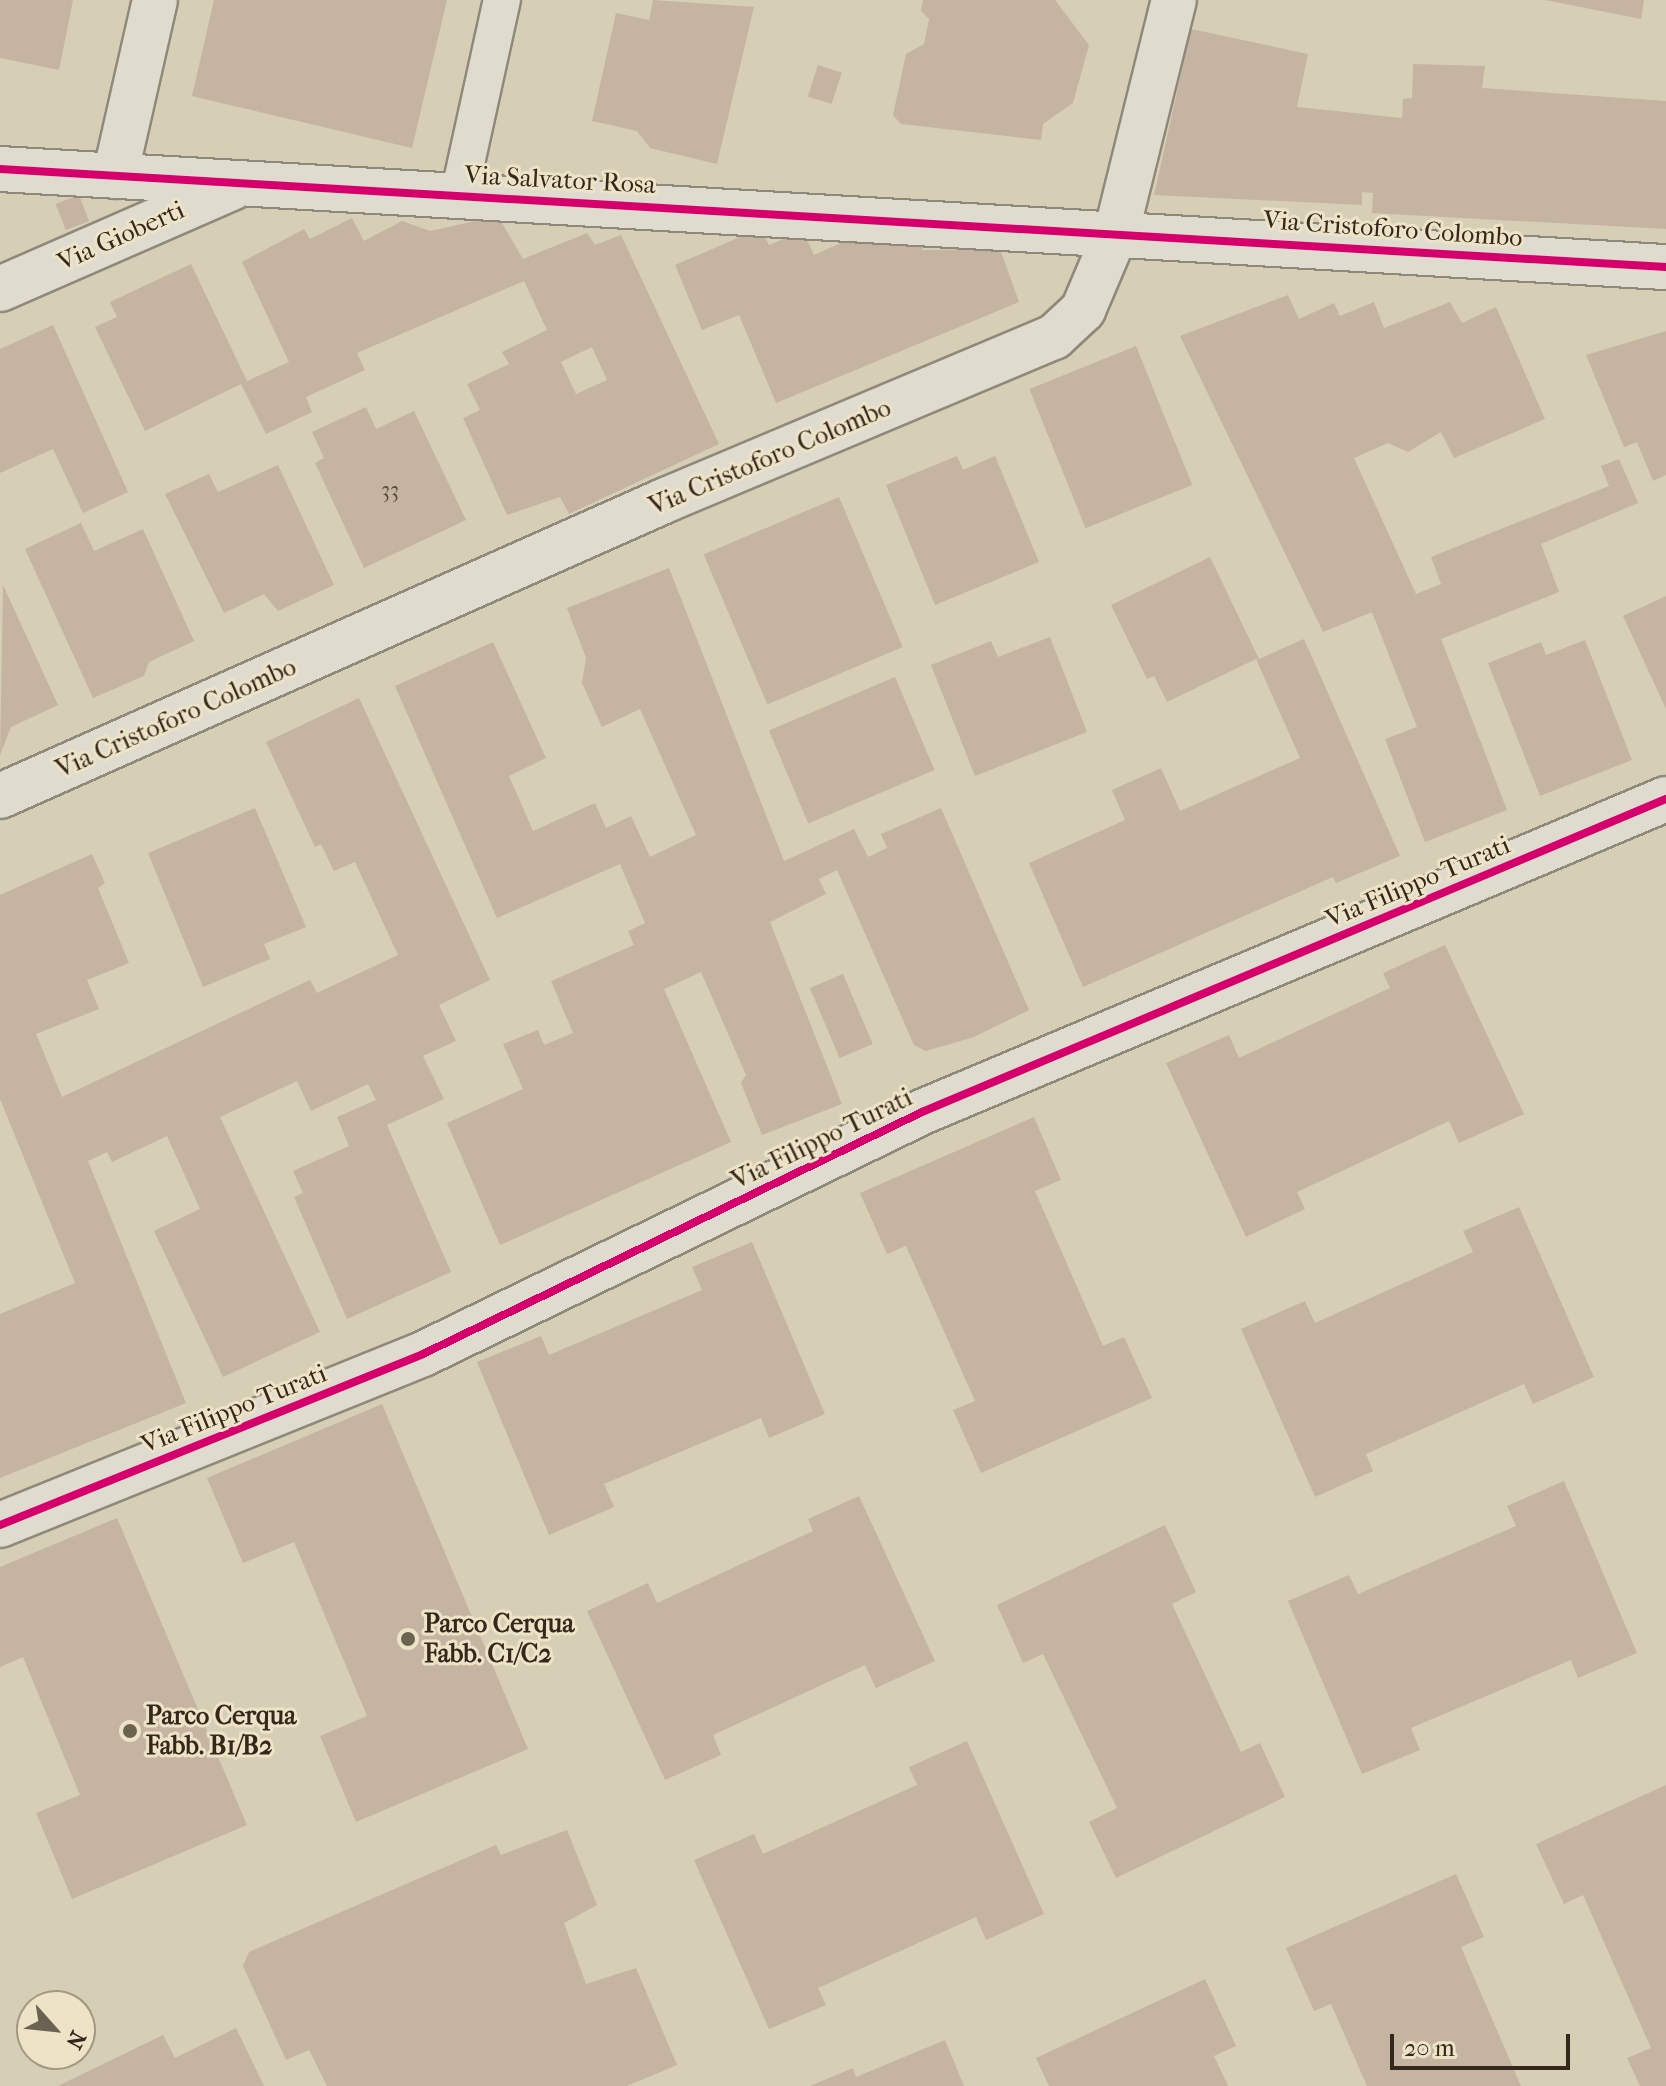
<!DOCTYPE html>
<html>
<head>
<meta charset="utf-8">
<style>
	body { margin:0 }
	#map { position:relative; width:1666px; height:2086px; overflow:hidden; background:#d7ceb6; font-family:"IM FELL French Canon",serif }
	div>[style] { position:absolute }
	.building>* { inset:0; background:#c5b4a2; transform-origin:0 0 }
	.roads { filter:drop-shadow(2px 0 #8f897a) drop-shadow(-2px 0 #8f897a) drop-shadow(0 2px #8f897a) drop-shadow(0 -2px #8f897a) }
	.service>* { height:36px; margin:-18px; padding:0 18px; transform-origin:18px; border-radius:18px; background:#e0dbcf }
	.minor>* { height:44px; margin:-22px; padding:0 22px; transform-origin:22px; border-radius:22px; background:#e0dbcf }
	.cycleway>* { height:8px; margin:-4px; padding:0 4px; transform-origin:4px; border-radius:4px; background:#d6006c }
	.dots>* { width:22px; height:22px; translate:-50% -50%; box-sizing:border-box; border:4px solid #ede3c7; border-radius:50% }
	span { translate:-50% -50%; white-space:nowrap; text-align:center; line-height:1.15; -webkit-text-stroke:6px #ede3c7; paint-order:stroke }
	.number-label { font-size:22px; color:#584b3d }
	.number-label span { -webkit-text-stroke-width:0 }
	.street-label { font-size:26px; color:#33281b }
	.poi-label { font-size:26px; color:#33281b; font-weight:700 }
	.left { translate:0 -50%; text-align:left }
	.north { position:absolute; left:16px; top:1990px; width:80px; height:80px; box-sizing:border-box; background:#ede3c7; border:2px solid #a39882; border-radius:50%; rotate:117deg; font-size:22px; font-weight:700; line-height:32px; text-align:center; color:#33281b }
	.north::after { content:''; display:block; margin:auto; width:28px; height:36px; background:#6c6251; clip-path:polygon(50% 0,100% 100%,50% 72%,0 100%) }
	.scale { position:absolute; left:1390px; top:2034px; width:180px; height:36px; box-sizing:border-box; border:4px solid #33281b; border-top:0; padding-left:10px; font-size:24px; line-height:28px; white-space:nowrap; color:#33281b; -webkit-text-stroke:6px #ede3c7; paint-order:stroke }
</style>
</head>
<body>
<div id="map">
	<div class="building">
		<i style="clip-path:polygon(0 0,73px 0,59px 70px,0 58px)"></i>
		<i style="clip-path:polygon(214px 0,447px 0,412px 148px,192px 96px)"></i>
		<i style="clip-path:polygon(653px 0,754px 7px,717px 164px,650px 148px,637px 131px,592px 121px,616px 13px,649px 20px)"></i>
		<i style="clip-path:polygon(923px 0,1055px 0,1089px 45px,1073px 103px,1043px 124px,1041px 140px,901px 124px,893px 115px,906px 54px,924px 44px,929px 19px,921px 11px)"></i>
		<i style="clip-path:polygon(1545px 0,1644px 0,1641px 19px)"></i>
		<i style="clip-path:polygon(1191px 29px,1308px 54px,1297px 107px,1402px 118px,1403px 99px,1412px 98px,1413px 64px,1485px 66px,1482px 88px,1666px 101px,1666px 229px,1372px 213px,1373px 193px,1362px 192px,1362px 205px,1154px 195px)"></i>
		<i style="left:818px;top:65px;width:25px;height:33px;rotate:18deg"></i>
		<i style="left:79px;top:195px;width:28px;height:25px;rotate:69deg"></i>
		<i style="clip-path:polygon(evenodd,498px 216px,523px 259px,587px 233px,595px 245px,621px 235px,719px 444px,569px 514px,560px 497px,507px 515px,463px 418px,480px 410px,467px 384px,509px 364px,502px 352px,547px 330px,524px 281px,357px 353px,365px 370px,306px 397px,312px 412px,266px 434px,241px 384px,145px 431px,95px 327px,117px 317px,110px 302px,191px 264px,247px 381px,289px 362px,242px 262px,304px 229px,310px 239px,352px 218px,364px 241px,402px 221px,430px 231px,498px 216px,592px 347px,607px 380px,576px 394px,561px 362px,592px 347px)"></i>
		<i style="clip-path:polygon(761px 228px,769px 245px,803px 231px,814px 255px,852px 238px,923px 237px,922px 250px,1000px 249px,1019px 302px,776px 403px,739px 315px,702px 330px,675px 265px)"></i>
		<i style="clip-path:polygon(1288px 295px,1299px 319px,1334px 303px,1340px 316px,1374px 302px,1384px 328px,1450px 302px,1462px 323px,1496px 307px,1545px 419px,1454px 458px,1441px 432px,1408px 452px,1388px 443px,1354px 458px,1416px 594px,1441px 584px,1431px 557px,1609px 486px,1601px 466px,1619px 459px,1638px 503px,1541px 544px,1559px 592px,1441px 639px,1507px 810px,1425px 842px,1385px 739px,1417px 727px,1372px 612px,1323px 632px,1180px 336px)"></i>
		<i style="clip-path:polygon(53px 325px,128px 492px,83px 513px,53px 449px,0 473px,0 349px)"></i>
		<i style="clip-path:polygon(1666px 331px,1666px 475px,1653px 481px,1637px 442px,1624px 447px,1586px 355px)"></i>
		<i style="left:1136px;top:346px;width:150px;height:115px;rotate:68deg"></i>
		<i style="clip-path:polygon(366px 407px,376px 429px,414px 411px,466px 520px,364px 568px,315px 463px,324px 458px,312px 432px)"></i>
		<i style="clip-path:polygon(957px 456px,963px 470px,995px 456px,1039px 562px,935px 605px,886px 485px)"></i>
		<i style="clip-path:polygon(278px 465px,334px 585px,278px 611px,264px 594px,224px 613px,165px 494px,209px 474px,218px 492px)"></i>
		<i style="left:839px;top:497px;width:163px;height:147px;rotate:67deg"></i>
		<i style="clip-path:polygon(81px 523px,94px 551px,143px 529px,194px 641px,149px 662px,144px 676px,93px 698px,25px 549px)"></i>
		<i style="clip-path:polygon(1210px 557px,1259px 659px,1304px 639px,1400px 856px,1336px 883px,1333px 877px,1083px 987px,1029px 863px,1125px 820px,1112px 790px,1161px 768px,1180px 811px,1300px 758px,1256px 659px,1167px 702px,1154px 676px,1147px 679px,1111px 605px)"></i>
		<i style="clip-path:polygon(669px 568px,784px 861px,854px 829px,868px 857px,887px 848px,881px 834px,941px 808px,1029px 1010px,974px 1037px,926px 1051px,914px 1045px,837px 870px,819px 879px,826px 894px,770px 922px,842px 1104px,762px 1135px,741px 1083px,746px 1075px,701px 972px,664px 989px,731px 1142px,500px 1245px,447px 1123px,523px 1089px,503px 1044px,538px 1030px,544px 1045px,573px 1033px,551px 981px,634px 945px,628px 931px,645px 923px,620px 864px,497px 918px,395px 686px,493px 642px,546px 758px,509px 776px,533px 831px,595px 803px,606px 828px,631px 816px,650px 857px,696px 835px,640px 709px,602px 727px,582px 683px,586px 658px,567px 608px)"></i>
		<i style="clip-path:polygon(3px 585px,58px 705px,11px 727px,0 755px)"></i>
		<i style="clip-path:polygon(1666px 596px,1666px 709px,1623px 616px)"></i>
		<i style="clip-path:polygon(1050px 637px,1087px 732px,975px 776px,931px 665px,991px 641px,998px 657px)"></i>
		<i style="clip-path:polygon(1585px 640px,1632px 760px,1540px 796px,1488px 663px,1541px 642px,1546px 655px)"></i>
		<i style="left:895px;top:677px;width:101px;height:137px;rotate:67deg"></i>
		<i style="clip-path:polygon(359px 698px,490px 980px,439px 1005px,456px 1041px,423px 1056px,444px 1099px,387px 1125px,451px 1272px,347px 1319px,294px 1197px,303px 1193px,293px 1171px,349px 1146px,337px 1117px,376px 1100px,368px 1084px,311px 1111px,297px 1081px,220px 1117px,320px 1332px,223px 1377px,154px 1231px,200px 1209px,167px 1136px,112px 1162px,107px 1152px,88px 1161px,186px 1403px,0 1478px,0 1314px,75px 1283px,0 1099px,0 895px,92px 854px,105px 883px,98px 888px,129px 963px,87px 980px,99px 1009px,36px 1034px,62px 1097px,310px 980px,317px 993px,398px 955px,355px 862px,334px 871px,321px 844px,315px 847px,266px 742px)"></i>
		<i style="clip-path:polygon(255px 808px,306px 927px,264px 944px,270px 959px,203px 987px,148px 853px)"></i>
		<i style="clip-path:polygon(1445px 945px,1524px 1114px,1459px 1143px,1449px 1121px,1297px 1192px,1305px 1209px,1246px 1237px,1166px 1063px,1229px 1035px,1239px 1058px,1390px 988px,1383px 973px)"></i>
		<i style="left:843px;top:974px;width:76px;height:36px;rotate:67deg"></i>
		<i style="clip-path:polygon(1034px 1117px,1061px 1180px,1035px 1191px,1103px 1346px,1124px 1337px,1152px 1398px,981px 1473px,953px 1410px,975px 1401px,906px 1246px,887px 1254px,860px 1193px)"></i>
		<i style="clip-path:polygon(1519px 1207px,1594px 1377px,1533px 1404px,1524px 1384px,1366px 1454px,1373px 1471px,1315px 1497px,1241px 1329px,1305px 1301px,1315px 1323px,1473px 1252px,1463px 1231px)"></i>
		<i style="clip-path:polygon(752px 1242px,825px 1414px,769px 1438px,761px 1418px,604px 1484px,614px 1507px,549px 1535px,477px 1362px,541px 1336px,549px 1355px,702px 1290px,692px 1267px)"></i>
		<i style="clip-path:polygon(382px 1404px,528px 1749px,356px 1822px,320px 1736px,367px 1716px,294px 1542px,243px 1563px,207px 1478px)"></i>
		<i style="clip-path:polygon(1564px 1481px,1637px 1653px,1578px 1678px,1571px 1660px,1411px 1728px,1420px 1750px,1362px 1774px,1288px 1601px,1349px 1575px,1358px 1594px,1516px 1526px,1507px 1506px)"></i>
		<i style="clip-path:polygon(859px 1496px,935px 1661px,876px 1688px,865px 1665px,713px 1735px,721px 1755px,665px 1780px,587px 1611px,648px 1583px,657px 1603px,813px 1531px,808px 1519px)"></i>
		<i style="clip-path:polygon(117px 1518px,247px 1825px,72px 1899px,36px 1813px,80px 1795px,23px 1657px,0 1667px,0 1567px)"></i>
		<i style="clip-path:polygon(1165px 1525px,1196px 1592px,1172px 1604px,1241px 1752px,1260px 1743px,1285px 1797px,1116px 1878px,1089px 1822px,1117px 1808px,1043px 1654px,1023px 1663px,997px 1605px)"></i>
		<i style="clip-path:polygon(967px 1741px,1044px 1914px,986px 1940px,976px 1917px,818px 1988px,826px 2005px,769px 2029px,694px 1860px,754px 1834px,763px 1854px,917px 1785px,909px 1767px)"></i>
		<i style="clip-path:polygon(1666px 1785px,1666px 2086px,1640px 2086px,1627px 2058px,1651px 2048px,1583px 1895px,1564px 1904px,1536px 1844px)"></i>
		<i style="clip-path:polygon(567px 1830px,597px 1905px,564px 1923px,586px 1984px,636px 1968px,677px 2065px,627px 2086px,327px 2086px,309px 2050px,286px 2060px,243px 1966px,249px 1952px,496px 1845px,501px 1855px)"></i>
		<i style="clip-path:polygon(1456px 1874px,1484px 1937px,1461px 1947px,1521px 2086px,1367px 2086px,1331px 2004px,1314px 2011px,1286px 1948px)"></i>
		<i style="clip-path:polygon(1205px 1979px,1236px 2046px,1214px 2056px,1228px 2086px,1049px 2086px,1036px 2058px)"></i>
		<i style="clip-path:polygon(236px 2028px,264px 2086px,58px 2086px,163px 2035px,175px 2058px)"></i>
		<i style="clip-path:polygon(945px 2040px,964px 2086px,810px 2086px,853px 2068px,856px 2077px)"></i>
	</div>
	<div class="roads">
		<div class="service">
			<i style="left:459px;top:195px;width:200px;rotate:-77.6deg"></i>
		</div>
		<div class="minor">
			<i style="left:0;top:169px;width:1669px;rotate:3.37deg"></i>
			<i style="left:115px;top:176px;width:180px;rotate:-77.2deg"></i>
			<i style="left:0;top:289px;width:254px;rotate:-23.6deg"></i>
			<i style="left:0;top:796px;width:729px;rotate:-23.96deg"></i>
			<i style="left:666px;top:500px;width:421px;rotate:-22.8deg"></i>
			<i style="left:1054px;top:337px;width:40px;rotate:-43deg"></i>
			<i style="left:1083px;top:310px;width:87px;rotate:-67deg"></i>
			<i style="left:1117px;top:230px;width:237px;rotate:-76.1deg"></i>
			<i style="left:0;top:1525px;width:456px;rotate:-22deg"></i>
			<i style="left:423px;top:1354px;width:555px;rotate:-25.87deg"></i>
			<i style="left:922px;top:1112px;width:807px;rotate:-22.82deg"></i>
		</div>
	</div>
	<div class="cycleway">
		<i style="left:0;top:169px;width:1669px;rotate:3.37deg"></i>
		<i style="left:0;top:1525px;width:456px;rotate:-22deg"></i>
		<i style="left:423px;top:1354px;width:555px;rotate:-25.87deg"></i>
		<i style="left:922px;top:1112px;width:807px;rotate:-22.82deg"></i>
	</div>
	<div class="dots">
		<i style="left:408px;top:1639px;background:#6c6251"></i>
		<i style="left:130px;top:1731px;background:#6c6251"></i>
	</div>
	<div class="number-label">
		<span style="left:390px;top:491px">33</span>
	</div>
	<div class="street-label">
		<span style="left:560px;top:180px;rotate:3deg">Via Salvator Rosa</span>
		<span style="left:1393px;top:229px;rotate:4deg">Via Cristoforo Colombo</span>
		<span style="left:121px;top:236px;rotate:-24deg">Via Gioberti</span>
		<span style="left:770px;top:457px;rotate:-23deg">Via Cristoforo Colombo</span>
		<span style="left:176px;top:718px;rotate:-24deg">Via Cristoforo Colombo</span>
		<span style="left:1418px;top:882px;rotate:-23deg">Via Filippo Turati</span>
		<span style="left:822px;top:1139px;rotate:-26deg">Via Filippo Turati</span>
		<span style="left:234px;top:1409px;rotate:-22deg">Via Filippo Turati</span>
	</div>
	<div class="poi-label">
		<span class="left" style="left:424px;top:1639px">Parco Cerqua<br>Fabb. C1/C2</span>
		<span class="left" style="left:146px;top:1731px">Parco Cerqua<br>Fabb. B1/B2</span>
	</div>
	<div class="north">N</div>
	<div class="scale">20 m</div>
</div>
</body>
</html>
